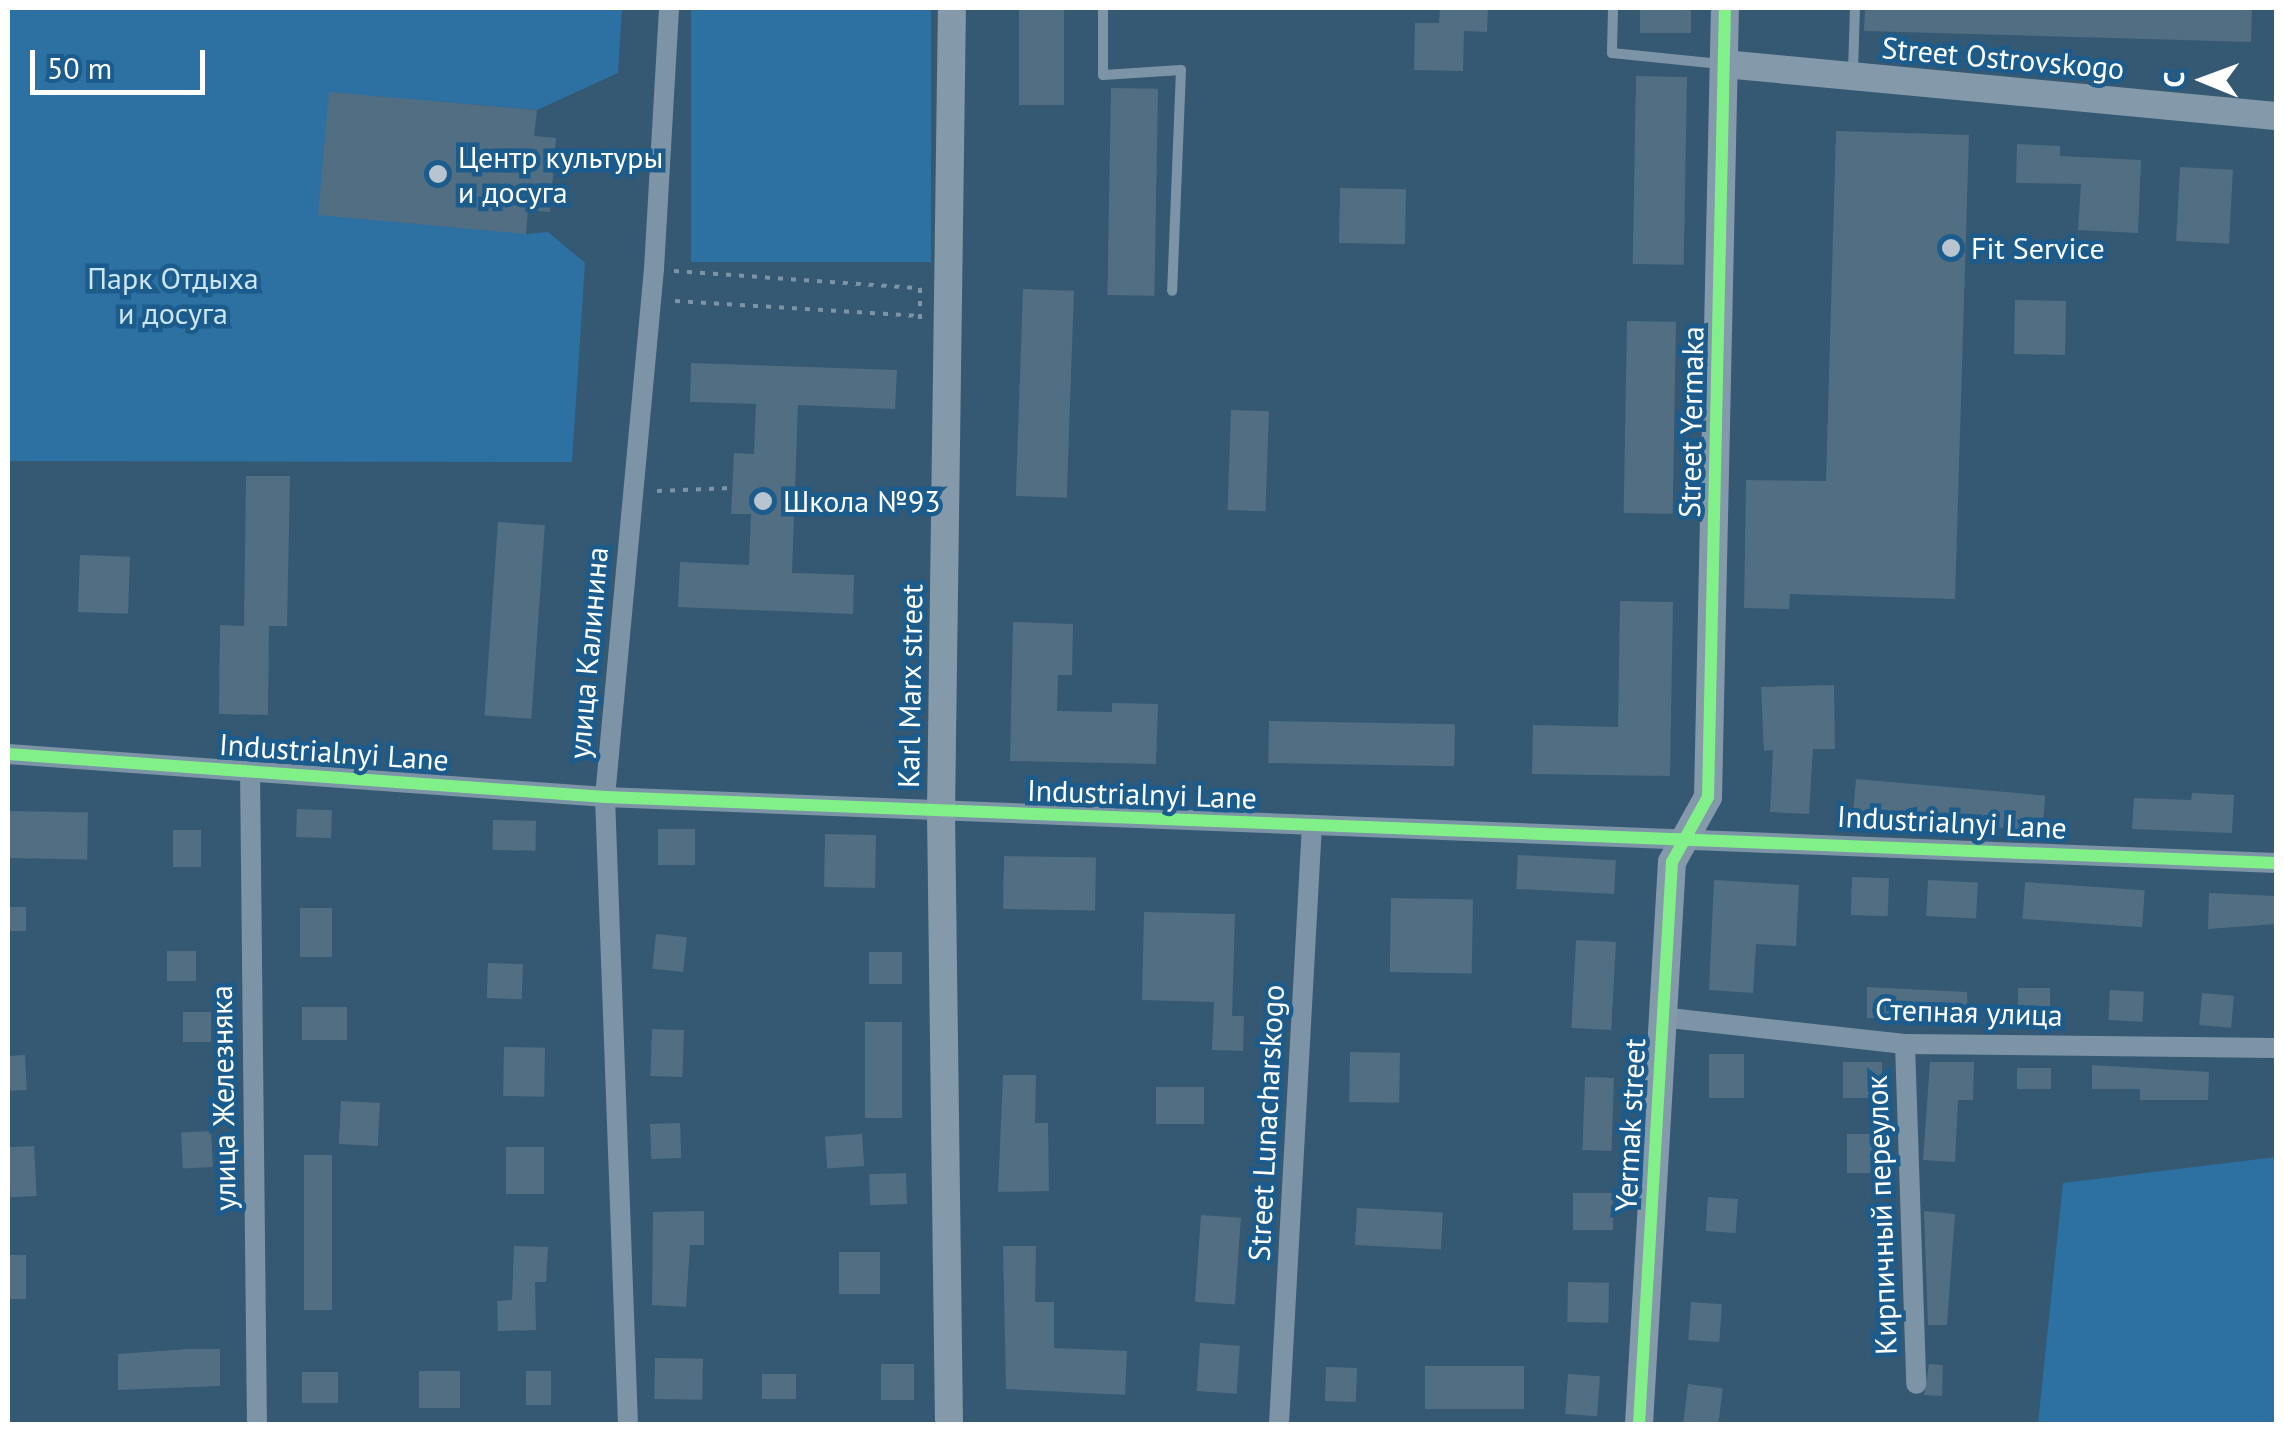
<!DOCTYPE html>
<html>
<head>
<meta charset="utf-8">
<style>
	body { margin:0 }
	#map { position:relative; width:2284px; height:1432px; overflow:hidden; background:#355873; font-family:"PT Sans",sans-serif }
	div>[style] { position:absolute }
	.green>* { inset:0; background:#2c71a2; transform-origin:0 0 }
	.building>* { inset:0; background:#526e83; transform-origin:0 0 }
	.path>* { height:4px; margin-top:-2px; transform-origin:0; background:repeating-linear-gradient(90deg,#7c94a6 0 5px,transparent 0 13px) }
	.lane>* { height:10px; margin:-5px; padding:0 5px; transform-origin:5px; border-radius:5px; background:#7c94a6 }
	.street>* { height:20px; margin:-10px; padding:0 10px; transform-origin:10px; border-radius:10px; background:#7c94a6 }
	.secondary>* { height:28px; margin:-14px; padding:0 14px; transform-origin:14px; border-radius:14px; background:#849aab }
	.cycleway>* { height:12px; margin:-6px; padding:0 6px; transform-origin:6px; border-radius:6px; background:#82f089 }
	.dots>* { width:28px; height:28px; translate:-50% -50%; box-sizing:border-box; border:5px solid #1b5c8d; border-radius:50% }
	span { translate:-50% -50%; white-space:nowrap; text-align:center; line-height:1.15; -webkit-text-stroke:9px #1b5c8d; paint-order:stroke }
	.street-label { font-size:30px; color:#fff }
	.poi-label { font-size:30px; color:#fff }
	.left { translate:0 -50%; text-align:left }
	.park-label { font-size:30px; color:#cde7fa }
	.frame { position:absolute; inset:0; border:10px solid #fff; pointer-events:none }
	.north { position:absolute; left:2154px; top:30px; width:100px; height:100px; -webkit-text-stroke:8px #1b5c8d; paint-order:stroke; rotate:271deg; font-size:28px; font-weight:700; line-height:40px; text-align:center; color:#fff }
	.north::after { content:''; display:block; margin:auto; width:35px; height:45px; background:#fff; clip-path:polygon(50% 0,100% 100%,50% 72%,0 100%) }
	.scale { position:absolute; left:30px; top:50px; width:175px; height:45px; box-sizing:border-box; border:5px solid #fff; border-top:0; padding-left:12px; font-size:30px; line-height:35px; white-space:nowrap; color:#fff; -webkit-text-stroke:8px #1b5c8d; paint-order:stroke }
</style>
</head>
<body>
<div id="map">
	<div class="green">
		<i style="clip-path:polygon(8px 8px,622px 8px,618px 73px,537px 110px,329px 93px,526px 234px,548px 232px,585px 263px,572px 462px,8px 461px)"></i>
		<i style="left:691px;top:8px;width:240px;height:254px"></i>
		<i style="clip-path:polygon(2276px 1157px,2276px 1424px,2038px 1424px,2063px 1183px)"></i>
	</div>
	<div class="building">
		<i style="left:1019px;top:8px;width:45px;height:97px"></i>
		<i style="clip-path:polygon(1440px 8px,1488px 8px,1487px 32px,1464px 31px,1463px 71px,1414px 70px,1415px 23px,1439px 23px)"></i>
		<i style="left:1640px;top:8px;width:51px;height:25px"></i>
		<i style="clip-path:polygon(1865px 8px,2252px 8px,2251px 42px,1864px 31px)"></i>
		<i style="left:1636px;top:76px;width:51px;height:188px;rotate:1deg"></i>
		<i style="left:1111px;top:88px;width:47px;height:207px;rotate:1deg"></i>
		<i style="clip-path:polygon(329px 92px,537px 110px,534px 136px,556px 138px,550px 212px,528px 210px,526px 234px,318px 215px)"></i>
		<i style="clip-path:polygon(1836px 131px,1969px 135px,1955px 599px,1790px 594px,1789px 609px,1744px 608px,1746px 480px,1826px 481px)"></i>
		<i style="clip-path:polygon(2017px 144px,2060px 146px,2060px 156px,2141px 160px,2138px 233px,2078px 230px,2081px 184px,2016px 183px)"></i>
		<i style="left:2180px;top:167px;width:53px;height:74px;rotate:3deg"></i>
		<i style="left:1340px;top:188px;width:66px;height:55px;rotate:1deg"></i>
		<i style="left:1023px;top:289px;width:51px;height:207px;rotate:2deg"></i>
		<i style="left:2015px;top:300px;width:51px;height:54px;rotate:1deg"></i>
		<i style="left:1627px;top:321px;width:49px;height:192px;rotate:1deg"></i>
		<i style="clip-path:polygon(691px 363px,897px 370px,895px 409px,798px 405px,792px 573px,854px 575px,853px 614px,678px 607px,680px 562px,749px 565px,751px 514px,731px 514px,734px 453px,754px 454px,756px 404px,690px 402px)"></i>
		<i style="left:1231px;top:410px;width:38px;height:100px;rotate:2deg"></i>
		<i style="clip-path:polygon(246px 476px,290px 476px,287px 626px,269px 626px,268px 715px,219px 714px,220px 625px,244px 626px)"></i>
		<i style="left:498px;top:522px;width:47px;height:194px;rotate:4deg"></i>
		<i style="left:80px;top:555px;width:50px;height:57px;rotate:2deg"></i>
		<i style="clip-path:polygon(1620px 601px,1673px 602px,1670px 776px,1532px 774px,1533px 725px,1618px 727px)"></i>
		<i style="clip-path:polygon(1013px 622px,1073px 624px,1072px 675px,1058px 675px,1057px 711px,1112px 712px,1112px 703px,1158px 704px,1156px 764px,1010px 761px)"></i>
		<i style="clip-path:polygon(1834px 685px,1835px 749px,1813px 749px,1809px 814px,1770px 812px,1773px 750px,1764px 751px,1761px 687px)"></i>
		<i style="left:1269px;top:721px;width:186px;height:42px;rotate:1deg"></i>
		<i style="left:1856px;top:779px;width:190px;height:36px;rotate:5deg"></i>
		<i style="clip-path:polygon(2192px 793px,2234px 795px,2232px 833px,2132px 829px,2134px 798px,2191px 800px)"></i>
		<i style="left:297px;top:809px;width:35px;height:28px;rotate:2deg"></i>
		<i style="left:8px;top:811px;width:80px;height:47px;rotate:1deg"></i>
		<i style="left:493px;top:820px;width:43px;height:30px;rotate:1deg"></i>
		<i style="left:658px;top:829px;width:37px;height:36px"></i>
		<i style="left:201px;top:830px;width:37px;height:28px;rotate:90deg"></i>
		<i style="left:825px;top:834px;width:51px;height:53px;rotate:1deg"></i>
		<i style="left:1518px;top:855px;width:98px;height:34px;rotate:3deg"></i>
		<i style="left:1004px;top:856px;width:92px;height:53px;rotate:1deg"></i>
		<i style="left:1852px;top:877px;width:37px;height:38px;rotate:2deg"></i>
		<i style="clip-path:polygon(1714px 880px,1799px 885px,1796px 946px,1756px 944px,1753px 993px,1709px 990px)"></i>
		<i style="left:1928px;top:880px;width:50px;height:36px;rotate:3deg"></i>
		<i style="left:2025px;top:882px;width:120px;height:37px;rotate:4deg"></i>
		<i style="clip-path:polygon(2209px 893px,2276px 896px,2276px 924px,2208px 929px)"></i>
		<i style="left:1391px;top:898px;width:82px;height:74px;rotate:1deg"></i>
		<i style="left:8px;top:907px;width:18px;height:24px"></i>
		<i style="left:300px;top:908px;width:32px;height:49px"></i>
		<i style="clip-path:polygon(1144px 912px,1235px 914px,1232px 1016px,1244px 1016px,1243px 1051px,1212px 1050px,1214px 1002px,1142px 1000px)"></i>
		<i style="left:656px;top:934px;width:31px;height:35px;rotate:6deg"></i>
		<i style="left:1576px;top:940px;width:40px;height:88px;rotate:3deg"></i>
		<i style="left:196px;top:951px;width:30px;height:29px;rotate:90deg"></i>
		<i style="left:869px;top:952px;width:33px;height:32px"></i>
		<i style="left:488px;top:963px;width:35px;height:35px;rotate:2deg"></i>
		<i style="clip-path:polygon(1867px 987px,1967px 992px,1968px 1019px,1867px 1018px)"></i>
		<i style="left:2018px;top:988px;width:32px;height:29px"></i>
		<i style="left:2110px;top:990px;width:34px;height:30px;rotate:3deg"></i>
		<i style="left:2202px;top:993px;width:32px;height:32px;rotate:5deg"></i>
		<i style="left:302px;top:1007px;width:45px;height:33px"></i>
		<i style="left:183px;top:1012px;width:28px;height:30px"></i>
		<i style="left:865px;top:1022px;width:37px;height:96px"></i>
		<i style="left:652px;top:1029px;width:32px;height:47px;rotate:2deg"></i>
		<i style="left:504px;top:1047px;width:41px;height:49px;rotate:1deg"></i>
		<i style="left:1350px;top:1052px;width:50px;height:50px;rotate:1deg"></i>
		<i style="left:1709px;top:1054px;width:35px;height:44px"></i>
		<i style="left:25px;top:1055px;width:35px;height:17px;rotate:87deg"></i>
		<i style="left:1843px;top:1062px;width:39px;height:36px"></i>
		<i style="clip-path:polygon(1930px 1062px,1974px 1062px,1973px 1100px,1958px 1100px,1955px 1162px,1923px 1160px)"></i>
		<i style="clip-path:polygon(2092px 1065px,2209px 1072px,2208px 1100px,2140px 1100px,2140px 1089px,2092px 1089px)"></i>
		<i style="left:2017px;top:1068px;width:34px;height:21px"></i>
		<i style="clip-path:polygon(1003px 1075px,1036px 1075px,1035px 1123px,1048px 1123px,1049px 1191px,998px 1192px)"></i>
		<i style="left:1585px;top:1077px;width:29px;height:73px;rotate:2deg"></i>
		<i style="left:1156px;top:1087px;width:48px;height:37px"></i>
		<i style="left:341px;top:1101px;width:39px;height:43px;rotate:3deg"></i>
		<i style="left:680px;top:1123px;width:35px;height:30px;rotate:88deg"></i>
		<i style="left:211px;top:1131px;width:36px;height:30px;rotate:87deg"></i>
		<i style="left:862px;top:1134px;width:32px;height:37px;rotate:86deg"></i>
		<i style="left:1847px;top:1134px;width:29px;height:39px"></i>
		<i style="left:34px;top:1146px;width:50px;height:26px;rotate:87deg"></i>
		<i style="left:544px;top:1147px;width:47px;height:38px;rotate:90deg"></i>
		<i style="left:304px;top:1155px;width:28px;height:155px"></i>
		<i style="left:906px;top:1173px;width:31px;height:37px;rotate:88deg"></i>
		<i style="left:1573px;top:1193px;width:40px;height:37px"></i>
		<i style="left:1708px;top:1197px;width:30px;height:34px;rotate:4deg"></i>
		<i style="left:1357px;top:1208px;width:86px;height:37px;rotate:3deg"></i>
		<i style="clip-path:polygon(704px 1211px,704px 1245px,690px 1245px,686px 1307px,652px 1305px,653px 1212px)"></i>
		<i style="clip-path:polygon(1924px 1211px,1955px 1214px,1947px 1325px,1928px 1325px)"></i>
		<i style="left:1201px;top:1215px;width:40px;height:87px;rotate:4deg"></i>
		<i style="clip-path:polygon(514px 1246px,548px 1247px,546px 1282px,535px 1282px,536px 1330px,498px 1331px,497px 1301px,512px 1300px)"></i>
		<i style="clip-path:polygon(1003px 1246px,1036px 1246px,1035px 1302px,1054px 1302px,1054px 1348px,1127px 1351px,1125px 1395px,1006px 1389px)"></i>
		<i style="left:839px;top:1252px;width:41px;height:42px"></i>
		<i style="left:8px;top:1255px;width:18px;height:44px"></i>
		<i style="left:1568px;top:1282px;width:41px;height:40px;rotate:1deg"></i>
		<i style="left:1691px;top:1302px;width:31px;height:38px;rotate:4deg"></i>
		<i style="left:1200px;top:1343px;width:40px;height:48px;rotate:4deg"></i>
		<i style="clip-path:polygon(188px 1349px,220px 1349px,220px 1386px,118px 1390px,118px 1354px)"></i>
		<i style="left:655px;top:1358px;width:48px;height:41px;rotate:1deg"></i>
		<i style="left:881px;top:1364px;width:33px;height:36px"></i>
		<i style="clip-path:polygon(1929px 1364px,1943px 1365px,1942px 1396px,1924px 1395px)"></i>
		<i style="left:1425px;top:1366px;width:99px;height:43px"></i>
		<i style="left:1326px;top:1367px;width:31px;height:34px;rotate:2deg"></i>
		<i style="left:419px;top:1371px;width:41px;height:37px"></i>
		<i style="left:526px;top:1371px;width:25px;height:34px"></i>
		<i style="left:302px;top:1372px;width:36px;height:31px"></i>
		<i style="left:762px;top:1374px;width:34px;height:25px"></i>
		<i style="left:1568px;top:1374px;width:32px;height:40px;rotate:4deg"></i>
		<i style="left:1688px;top:1384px;width:35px;height:40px;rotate:7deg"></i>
	</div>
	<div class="path">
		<i style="left:674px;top:271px;width:247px;rotate:4deg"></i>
		<i style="left:920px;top:288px;width:34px;rotate:90deg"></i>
		<i style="left:675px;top:301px;width:245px;rotate:3.5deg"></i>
		<i style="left:657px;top:491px;width:75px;rotate:-2.3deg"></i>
	</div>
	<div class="lane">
		<i style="left:1103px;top:8px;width:67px;rotate:90deg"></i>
		<i style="left:1103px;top:75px;width:78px;rotate:-3.7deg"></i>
		<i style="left:1181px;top:70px;width:221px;rotate:92.3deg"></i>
		<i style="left:1613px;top:8px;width:45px;rotate:91.3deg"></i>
		<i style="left:1612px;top:53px;width:109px;rotate:5.8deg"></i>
		<i style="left:1853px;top:71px;width:63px;rotate:-88.2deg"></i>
	</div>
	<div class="street">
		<i style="left:8px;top:754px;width:599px;rotate:4.12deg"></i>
		<i style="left:605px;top:797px;width:1672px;rotate:2.26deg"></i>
		<i style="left:250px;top:771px;width:653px;rotate:89.39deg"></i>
		<i style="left:1660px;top:1017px;width:246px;rotate:6.3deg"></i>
		<i style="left:1905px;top:1044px;width:371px;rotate:0.6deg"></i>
		<i style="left:1905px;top:1044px;width:340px;rotate:88.1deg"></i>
		<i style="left:628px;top:1424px;width:627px;rotate:-92.1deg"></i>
		<i style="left:605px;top:797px;width:530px;rotate:-84.7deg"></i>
		<i style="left:654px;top:269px;width:261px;rotate:-86.7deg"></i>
		<i style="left:1279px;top:1424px;width:600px;rotate:-86.85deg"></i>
	</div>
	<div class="secondary">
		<i style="left:1724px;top:64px;width:554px;rotate:5.38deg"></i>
		<i style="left:949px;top:1424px;width:612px;rotate:-90.75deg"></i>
		<i style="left:941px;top:812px;width:804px;rotate:-89.22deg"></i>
		<i style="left:1639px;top:1424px;width:563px;rotate:-86.64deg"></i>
		<i style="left:1672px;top:862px;width:74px;rotate:-61deg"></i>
		<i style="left:1708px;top:797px;width:789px;rotate:-88.77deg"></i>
	</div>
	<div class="cycleway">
		<i style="left:8px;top:754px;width:599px;rotate:4.12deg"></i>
		<i style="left:605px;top:797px;width:1672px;rotate:2.26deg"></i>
		<i style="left:1639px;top:1424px;width:563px;rotate:-86.64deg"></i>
		<i style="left:1672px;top:862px;width:74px;rotate:-61deg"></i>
		<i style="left:1708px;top:797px;width:789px;rotate:-88.77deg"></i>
	</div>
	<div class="dots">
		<i style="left:438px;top:174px;background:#b8c5ce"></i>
		<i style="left:1951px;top:248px;background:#b8c5ce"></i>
		<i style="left:763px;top:501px;background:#b8c5ce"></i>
	</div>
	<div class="street-label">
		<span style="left:2003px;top:58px;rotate:5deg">Street Ostrovskogo</span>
		<span style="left:1691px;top:422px;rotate:-89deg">Street Yermaka</span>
		<span style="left:588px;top:653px;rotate:-85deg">улица Калинина</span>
		<span style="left:910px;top:686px;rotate:-89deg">Karl Marx street</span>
		<span style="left:334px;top:752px;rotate:4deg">Industrialnyi Lane</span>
		<span style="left:1142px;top:794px;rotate:2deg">Industrialnyi Lane</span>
		<span style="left:1952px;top:822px;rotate:3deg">Industrialnyi Lane</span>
		<span style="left:1969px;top:1012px;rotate:2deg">Степная улица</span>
		<span style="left:223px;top:1098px;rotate:-91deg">улица Железняка</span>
		<span style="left:1266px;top:1123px;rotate:-87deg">Street Lunacharskogo</span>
		<span style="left:1630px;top:1125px;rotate:-87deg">Yermak street</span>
		<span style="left:1881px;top:1215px;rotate:-92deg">Кирпичный переулок</span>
	</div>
	<div class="poi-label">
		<span class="left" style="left:458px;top:174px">Центр культуры<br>и досуга</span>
		<span class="left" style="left:1971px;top:248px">Fit Service</span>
		<span class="left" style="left:783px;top:501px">Школа №93</span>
	</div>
	<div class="park-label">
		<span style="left:173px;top:295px">Парк Отдыха<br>и досуга</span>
	</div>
	<div class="frame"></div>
	<div class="north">С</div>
	<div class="scale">50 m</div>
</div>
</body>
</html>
